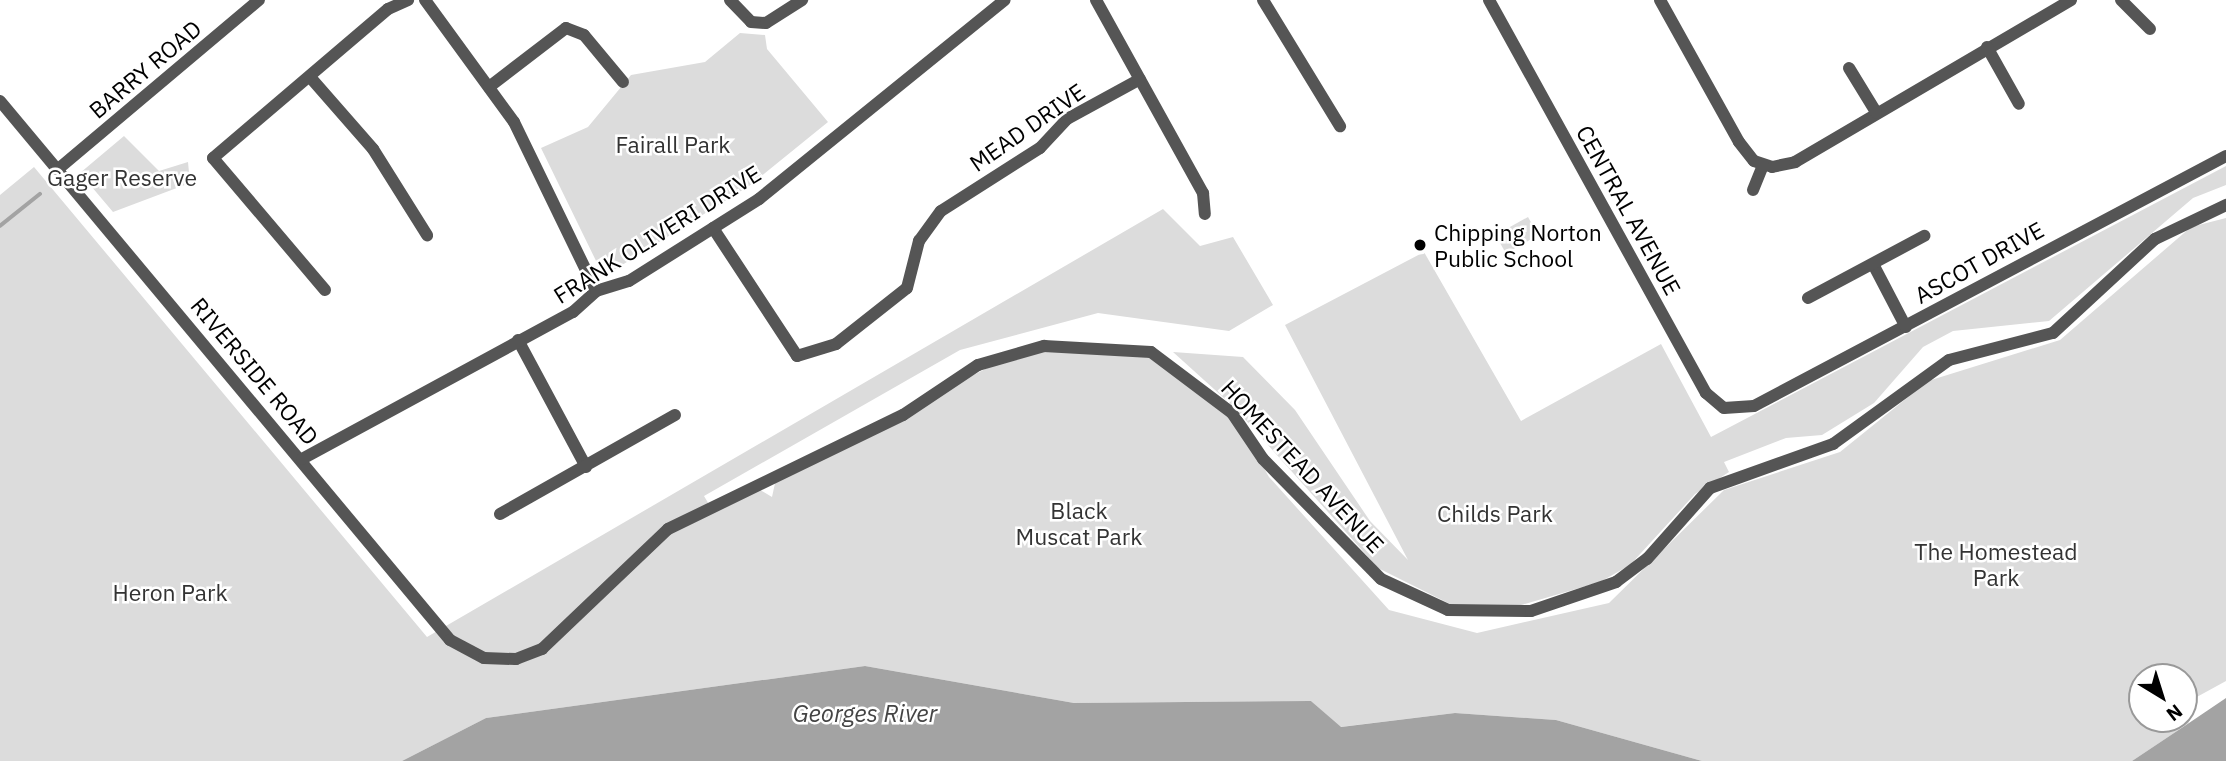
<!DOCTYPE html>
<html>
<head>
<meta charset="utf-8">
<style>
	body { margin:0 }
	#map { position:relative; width:2226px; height:761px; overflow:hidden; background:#fff; font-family:"IBM Plex Sans",sans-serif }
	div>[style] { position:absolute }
	.green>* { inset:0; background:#dcdcdc; transform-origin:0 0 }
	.water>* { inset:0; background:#a3a3a3 }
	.stream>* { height:3.5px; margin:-1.75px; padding:0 1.75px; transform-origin:1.75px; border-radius:1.75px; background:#a3a3a3 }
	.minor>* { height:12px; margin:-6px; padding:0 6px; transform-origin:6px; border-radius:6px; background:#555 }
	.dots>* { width:19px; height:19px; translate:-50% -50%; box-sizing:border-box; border:4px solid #fff; border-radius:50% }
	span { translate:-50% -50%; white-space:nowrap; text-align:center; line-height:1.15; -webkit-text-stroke:5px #fff; paint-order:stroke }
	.street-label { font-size:23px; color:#000 }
	.park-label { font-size:23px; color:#333 }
	.poi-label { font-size:23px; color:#000 }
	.left { translate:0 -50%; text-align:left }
	.water-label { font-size:24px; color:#444; font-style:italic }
	.north { position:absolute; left:2128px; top:663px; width:70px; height:70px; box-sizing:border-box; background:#fff; border:2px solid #999; border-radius:50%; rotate:142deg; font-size:19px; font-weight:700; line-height:28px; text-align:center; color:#000 }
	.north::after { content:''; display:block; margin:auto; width:24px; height:32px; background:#000; clip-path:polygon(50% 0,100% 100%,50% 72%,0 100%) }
</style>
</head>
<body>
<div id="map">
	<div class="green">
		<i style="clip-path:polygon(740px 33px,765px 35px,767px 49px,828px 122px,749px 186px,614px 270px,599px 267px,541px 148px,588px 127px,631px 75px,705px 62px)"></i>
		<i style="clip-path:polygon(124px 136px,159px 171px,188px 162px,190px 183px,113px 212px,80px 173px)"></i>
		<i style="clip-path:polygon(2226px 166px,2226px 185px,2193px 198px,2049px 321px,1953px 331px,1923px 347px,1874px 403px,1822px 435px,1786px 438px,1724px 462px,1729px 472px,1695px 494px,1630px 565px,1600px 582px,1504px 610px,1454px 606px,1378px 568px,1235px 408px,1173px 352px,1243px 357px,1295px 410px,1370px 521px,1408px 560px,1285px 325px,1424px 252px,1521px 421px,1661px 344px,1711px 437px)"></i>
		<i style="clip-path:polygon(34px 167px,427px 637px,1163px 209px,1200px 246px,1233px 237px,1273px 305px,1229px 331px,1098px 313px,960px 350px,704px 496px,710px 506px,752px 485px,772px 497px,777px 474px,1023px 350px,1151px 352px,1232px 413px,1269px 477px,1389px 610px,1477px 633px,1609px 603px,1724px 490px,1840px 452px,1928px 381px,2060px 340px,2191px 227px,2226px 218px,2226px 681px,2184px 704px,2184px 677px,2142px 677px,2142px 719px,2184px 719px,2184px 713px,2189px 723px,2132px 761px,1702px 761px,1556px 720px,1455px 713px,1340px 727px,1311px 701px,1074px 703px,865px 666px,486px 718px,402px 761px,0 761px,0 195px)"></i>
		<i style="left:1528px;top:217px;width:21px;height:37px;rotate:61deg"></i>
	</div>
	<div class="water">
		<i style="clip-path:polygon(865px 666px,1074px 703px,1311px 701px,1341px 727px,1455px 713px,1556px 720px,1702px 761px,402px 761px,486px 718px)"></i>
		<i style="clip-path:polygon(2226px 698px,2226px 761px,2132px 761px,2189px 723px)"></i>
	</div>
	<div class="stream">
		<i style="left:0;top:226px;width:51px;rotate:-38.7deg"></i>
	</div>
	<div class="minor">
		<i style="left:425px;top:0;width:151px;rotate:53.9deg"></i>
		<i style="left:514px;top:122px;width:188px;rotate:64.1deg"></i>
		<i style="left:730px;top:0;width:30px;rotate:46deg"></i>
		<i style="left:751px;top:22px;width:15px;rotate:4deg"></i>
		<i style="left:766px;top:23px;width:43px;rotate:-32.6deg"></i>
		<i style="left:1096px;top:0;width:221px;rotate:61deg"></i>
		<i style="left:1203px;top:193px;width:21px;rotate:85deg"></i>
		<i style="left:1263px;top:0;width:148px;rotate:58.6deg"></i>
		<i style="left:1489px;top:0;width:449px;rotate:61.1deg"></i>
		<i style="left:1706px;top:393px;width:23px;rotate:40deg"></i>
		<i style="left:1724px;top:408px;width:30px;rotate:-4deg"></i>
		<i style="left:1754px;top:406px;width:534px;rotate:-27.91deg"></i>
		<i style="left:1660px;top:0;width:162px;rotate:60.9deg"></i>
		<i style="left:1739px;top:142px;width:24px;rotate:52deg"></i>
		<i style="left:1754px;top:161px;width:19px;rotate:18deg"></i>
		<i style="left:1772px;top:167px;width:24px;rotate:-12deg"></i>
		<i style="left:1795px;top:162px;width:320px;rotate:-30.4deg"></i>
		<i style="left:2121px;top:0;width:41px;rotate:45deg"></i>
		<i style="left:1987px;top:47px;width:65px;rotate:60.7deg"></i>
		<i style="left:1849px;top:68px;width:52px;rotate:58.5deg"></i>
		<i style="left:310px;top:77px;width:96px;rotate:48.8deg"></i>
		<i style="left:373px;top:149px;width:102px;rotate:57.9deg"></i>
		<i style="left:489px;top:87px;width:97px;rotate:-37.5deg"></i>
		<i style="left:566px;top:28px;width:19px;rotate:21deg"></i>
		<i style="left:584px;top:35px;width:61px;rotate:50.3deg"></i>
		<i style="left:0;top:101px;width:702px;rotate:50.14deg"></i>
		<i style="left:450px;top:640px;width:38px;rotate:28deg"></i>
		<i style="left:484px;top:658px;width:32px;rotate:2deg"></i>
		<i style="left:516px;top:659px;width:28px;rotate:-21deg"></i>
		<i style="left:542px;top:649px;width:174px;rotate:-43.6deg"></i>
		<i style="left:668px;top:529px;width:261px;rotate:-25.9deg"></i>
		<i style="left:903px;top:415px;width:90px;rotate:-33.7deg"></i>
		<i style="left:978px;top:365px;width:69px;rotate:-16.1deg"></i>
		<i style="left:1044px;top:346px;width:107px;rotate:3.2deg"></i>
		<i style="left:1151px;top:352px;width:101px;rotate:37deg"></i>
		<i style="left:1232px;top:413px;width:55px;rotate:56deg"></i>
		<i style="left:1263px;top:459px;width:168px;rotate:45.5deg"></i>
		<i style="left:1381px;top:579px;width:74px;rotate:24.8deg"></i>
		<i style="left:1448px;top:610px;width:83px;rotate:0.7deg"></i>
		<i style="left:1531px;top:611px;width:90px;rotate:-18.8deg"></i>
		<i style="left:1616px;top:582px;width:39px;rotate:-37deg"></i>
		<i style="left:1647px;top:559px;width:95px;rotate:-48.4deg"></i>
		<i style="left:1710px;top:488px;width:131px;rotate:-19.7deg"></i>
		<i style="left:1833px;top:444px;width:143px;rotate:-35.9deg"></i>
		<i style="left:1949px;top:360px;width:107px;rotate:-14.6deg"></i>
		<i style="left:2053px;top:333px;width:139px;rotate:-42.7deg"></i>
		<i style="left:2155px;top:239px;width:79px;rotate:-25.6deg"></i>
		<i style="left:57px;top:170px;width:264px;rotate:-40.1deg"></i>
		<i style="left:1753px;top:190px;width:27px;rotate:-68deg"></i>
		<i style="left:713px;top:228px;width:153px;rotate:56.7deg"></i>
		<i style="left:797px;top:356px;width:41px;rotate:-17.1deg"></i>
		<i style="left:836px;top:344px;width:90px;rotate:-38.3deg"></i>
		<i style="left:907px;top:288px;width:49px;rotate:-75.7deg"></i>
		<i style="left:919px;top:241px;width:37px;rotate:-54deg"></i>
		<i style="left:941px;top:211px;width:117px;rotate:-32.5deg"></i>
		<i style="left:1040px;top:148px;width:40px;rotate:-47deg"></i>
		<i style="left:1067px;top:119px;width:83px;rotate:-28.7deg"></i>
		<i style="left:1873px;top:264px;width:71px;rotate:62.4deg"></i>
		<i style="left:325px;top:290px;width:173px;rotate:-130.3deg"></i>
		<i style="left:213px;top:158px;width:230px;rotate:-40.4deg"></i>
		<i style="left:388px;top:9px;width:22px;rotate:-24deg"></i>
		<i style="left:1808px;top:298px;width:132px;rotate:-28.1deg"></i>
		<i style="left:518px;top:340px;width:144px;rotate:61.8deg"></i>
		<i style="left:302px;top:459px;width:308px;rotate:-28.5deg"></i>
		<i style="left:573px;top:312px;width:31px;rotate:-42deg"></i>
		<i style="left:596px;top:291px;width:34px;rotate:-17deg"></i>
		<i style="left:629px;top:281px;width:154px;rotate:-32.2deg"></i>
		<i style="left:759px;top:199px;width:316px;rotate:-39deg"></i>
		<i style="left:500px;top:514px;width:201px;rotate:-29.5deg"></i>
	</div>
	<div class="dots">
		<i style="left:1420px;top:245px;background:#000"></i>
	</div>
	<div class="street-label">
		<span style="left:145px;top:69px;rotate:-40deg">BARRY ROAD</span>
		<span style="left:1027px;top:127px;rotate:-35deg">MEAD DRIVE</span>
		<span style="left:1629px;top:210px;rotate:61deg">CENTRAL AVENUE</span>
		<span style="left:657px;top:234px;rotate:-32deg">FRANK OLIVERI DRIVE</span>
		<span style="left:1979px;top:262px;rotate:-29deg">ASCOT DRIVE</span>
		<span style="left:255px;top:371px;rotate:50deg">RIVERSIDE ROAD</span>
		<span style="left:1303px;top:466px;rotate:47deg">HOMESTEAD AVENUE</span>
	</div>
	<div class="park-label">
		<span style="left:673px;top:144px">Fairall Park</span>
		<span style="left:122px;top:177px">Gager Reserve</span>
		<span style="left:1079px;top:523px">Black<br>Muscat Park</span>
		<span style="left:1495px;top:513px">Childs Park</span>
		<span style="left:1996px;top:564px">The Homestead<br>Park</span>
		<span style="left:170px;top:592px">Heron Park</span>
	</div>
	<div class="poi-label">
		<span class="left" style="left:1434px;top:245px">Chipping Norton<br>Public School</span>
	</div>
	<div class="water-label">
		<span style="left:865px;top:714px">Georges River</span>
	</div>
	<div class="north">N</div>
</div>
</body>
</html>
